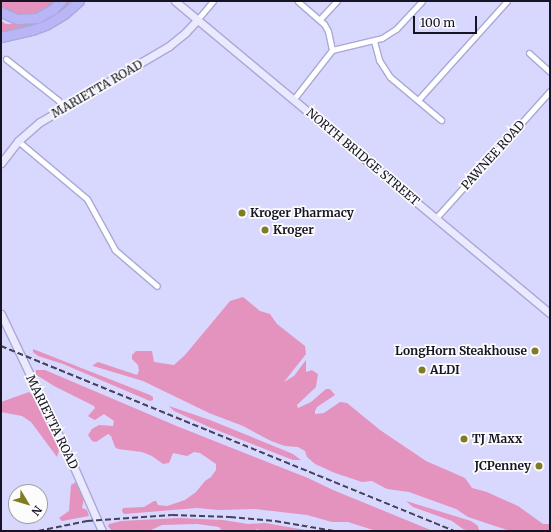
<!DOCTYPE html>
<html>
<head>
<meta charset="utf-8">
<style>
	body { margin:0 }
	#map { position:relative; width:551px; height:532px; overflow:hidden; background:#d8d7fe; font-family:Merriweather,serif }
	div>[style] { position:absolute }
	.green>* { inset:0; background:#e492be }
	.roads { filter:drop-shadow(1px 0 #aaa8d7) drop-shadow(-1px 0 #aaa8d7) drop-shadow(0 1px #aaa8d7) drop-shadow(0 -1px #aaa8d7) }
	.street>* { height:5px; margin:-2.5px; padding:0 2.5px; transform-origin:2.5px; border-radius:2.5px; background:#fff }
	.secondary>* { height:7px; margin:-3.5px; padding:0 3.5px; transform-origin:3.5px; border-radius:3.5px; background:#eae9fd }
	.highway>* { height:9px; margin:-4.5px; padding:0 4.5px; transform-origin:4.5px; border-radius:4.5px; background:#b9b6f7 }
	.rail>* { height:1.5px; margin-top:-0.75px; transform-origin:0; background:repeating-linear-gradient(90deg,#444258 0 6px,transparent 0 9px) }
	.dots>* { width:11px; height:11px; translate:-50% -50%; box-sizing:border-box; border:2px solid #fcfcfc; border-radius:50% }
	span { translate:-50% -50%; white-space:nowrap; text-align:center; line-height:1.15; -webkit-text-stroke:3.5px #fcfcfc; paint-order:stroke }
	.street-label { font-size:12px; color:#151324 }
	.poi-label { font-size:12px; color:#151324; font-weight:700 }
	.left { translate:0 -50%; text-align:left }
	.right { translate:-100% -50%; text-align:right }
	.frame { position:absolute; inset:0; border:2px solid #151324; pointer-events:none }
	.north { position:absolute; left:8px; top:484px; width:40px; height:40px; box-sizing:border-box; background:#fcfcfc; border:1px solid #a09fa6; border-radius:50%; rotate:128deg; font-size:11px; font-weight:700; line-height:16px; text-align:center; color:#151324 }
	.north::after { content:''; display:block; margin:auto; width:14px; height:18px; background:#807c23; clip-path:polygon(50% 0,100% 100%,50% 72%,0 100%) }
	.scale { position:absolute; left:413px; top:16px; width:64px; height:18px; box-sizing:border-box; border:2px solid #151324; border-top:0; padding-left:5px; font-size:12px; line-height:14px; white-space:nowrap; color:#151324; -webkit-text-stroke:3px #fcfcfc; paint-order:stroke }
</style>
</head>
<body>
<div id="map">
	<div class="green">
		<i style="clip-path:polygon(1px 1px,55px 1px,47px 8px,34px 14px,20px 15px,6px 12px,1px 8px)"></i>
		<i style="clip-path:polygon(63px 1px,74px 1px,67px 8px,39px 25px,1px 34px,1px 21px,6px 24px,25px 23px)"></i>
		<i style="clip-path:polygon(243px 297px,260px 311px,270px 314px,277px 324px,305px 346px,306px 354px,284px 382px,294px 376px,306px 360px,306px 372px,312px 370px,318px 374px,316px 387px,297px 405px,298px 408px,311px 402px,326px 389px,330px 389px,335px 395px,317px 407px,315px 411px,315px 414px,324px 413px,340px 402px,347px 403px,380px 430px,426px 461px,465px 478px,472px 488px,487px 492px,518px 506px,543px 524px,550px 524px,550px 531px,510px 531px,468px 517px,456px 509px,409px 492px,387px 489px,372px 481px,362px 482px,335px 473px,315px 464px,307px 457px,305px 451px,298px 447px,285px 446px,271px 441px,243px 426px,209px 413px,143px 381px,93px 366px,93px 365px,98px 362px,137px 375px,139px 371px,138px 365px,132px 359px,132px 355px,136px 351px,152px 351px,154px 362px,174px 365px,185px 355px,230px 301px)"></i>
		<i style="clip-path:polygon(33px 349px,150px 395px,153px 397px,153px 400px,150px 401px,63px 364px,38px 356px,33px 352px)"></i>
		<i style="clip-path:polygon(36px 370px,45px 370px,179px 427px,308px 478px,333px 490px,433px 531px,376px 531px,348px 522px,332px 522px,307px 515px,255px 509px,219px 510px,197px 508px,124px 514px,122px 511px,123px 508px,144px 507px,154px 501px,156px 501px,158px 505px,167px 506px,185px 500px,196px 492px,205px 481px,211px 477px,216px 470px,216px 464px,200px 453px,194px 452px,187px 456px,173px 453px,169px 463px,163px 464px,152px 456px,142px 452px,118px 449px,115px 447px,111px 436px,108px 434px,96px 442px,92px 441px,88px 435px,92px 429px,99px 425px,113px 426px,114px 421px,104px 414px,95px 420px,91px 418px,88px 416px,95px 408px,94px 406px,54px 386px,35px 374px)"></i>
		<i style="clip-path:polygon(29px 392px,37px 399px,54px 436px,59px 450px,57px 457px,31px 422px,22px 416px,1px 412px,1px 402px)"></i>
		<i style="clip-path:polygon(169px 406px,210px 420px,293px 454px,301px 460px,293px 460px,209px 427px,174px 411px)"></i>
		<i style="clip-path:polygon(76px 482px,84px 498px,82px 508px,87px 510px,89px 516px,62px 521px,59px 518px,69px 511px,71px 485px)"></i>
		<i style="clip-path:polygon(406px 501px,471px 521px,478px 526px,479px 530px,470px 531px,463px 529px,452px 521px,413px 507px)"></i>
		<i style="clip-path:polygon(179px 518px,223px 520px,248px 524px,265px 523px,311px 531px,263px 531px,256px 529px,256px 531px,222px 531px,219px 527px,197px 524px,162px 525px,149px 531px,112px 531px,108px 526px,109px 524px,121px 521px)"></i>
	</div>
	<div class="roads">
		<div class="street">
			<i style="left:320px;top:19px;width:25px;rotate:-47deg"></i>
			<i style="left:197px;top:20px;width:25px;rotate:-50deg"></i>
			<i style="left:374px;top:41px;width:20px;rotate:75deg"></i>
			<i style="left:379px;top:60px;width:20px;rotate:57deg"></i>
			<i style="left:390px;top:77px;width:67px;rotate:40.1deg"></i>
			<i style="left:332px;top:50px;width:51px;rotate:-13.5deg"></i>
			<i style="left:382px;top:38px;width:17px;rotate:-33deg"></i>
			<i style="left:396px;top:29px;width:38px;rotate:-47deg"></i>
			<i style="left:529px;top:53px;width:28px;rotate:42deg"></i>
			<i style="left:6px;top:59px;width:66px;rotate:38.3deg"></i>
			<i style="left:58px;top:100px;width:10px;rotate:53deg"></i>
			<i style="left:293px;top:100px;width:63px;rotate:-52deg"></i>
			<i style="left:332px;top:50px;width:19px;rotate:-102deg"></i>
			<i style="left:328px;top:31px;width:8px;rotate:-120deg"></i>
			<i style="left:324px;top:24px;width:35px;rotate:-139deg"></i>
			<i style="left:418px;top:100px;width:133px;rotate:-48deg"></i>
			<i style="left:18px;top:141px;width:90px;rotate:40deg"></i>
			<i style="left:87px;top:199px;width:58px;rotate:61.2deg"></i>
			<i style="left:115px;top:250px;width:55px;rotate:40.6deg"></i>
			<i style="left:436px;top:218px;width:171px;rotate:-48.1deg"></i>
		</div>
		<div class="secondary">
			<i style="left:175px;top:1px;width:488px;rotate:39.8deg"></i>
			<i style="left:1px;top:163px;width:28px;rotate:-52deg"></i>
			<i style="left:18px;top:141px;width:29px;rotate:-41deg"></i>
			<i style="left:40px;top:122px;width:150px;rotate:-30.5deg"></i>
			<i style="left:169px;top:46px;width:21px;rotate:-39deg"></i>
			<i style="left:185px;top:33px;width:18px;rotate:-47deg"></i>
			<i style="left:1px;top:314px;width:167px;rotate:64.5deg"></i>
			<i style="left:73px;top:465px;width:72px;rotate:66.3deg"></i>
		</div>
		<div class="highway">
			<i style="left:1px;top:12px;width:17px;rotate:24deg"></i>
			<i style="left:17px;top:19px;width:20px;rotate:-3deg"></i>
			<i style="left:37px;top:18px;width:18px;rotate:-29deg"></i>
			<i style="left:53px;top:9px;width:11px;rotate:-45deg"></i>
			<i style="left:1px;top:37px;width:32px;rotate:-13deg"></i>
			<i style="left:32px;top:30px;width:15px;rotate:-20deg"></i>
			<i style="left:46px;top:25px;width:21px;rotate:-31deg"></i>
			<i style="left:64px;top:14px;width:20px;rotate:-41deg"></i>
		</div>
	</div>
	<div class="rail">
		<i style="left:1px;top:346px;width:490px;rotate:22.2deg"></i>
		<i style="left:38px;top:531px;width:50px;rotate:-11.5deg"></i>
		<i style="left:87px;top:521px;width:85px;rotate:-4deg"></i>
		<i style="left:172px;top:515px;width:58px;rotate:2deg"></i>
		<i style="left:230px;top:517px;width:45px;rotate:5.1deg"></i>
		<i style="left:275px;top:521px;width:60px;rotate:9.6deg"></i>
	</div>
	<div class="dots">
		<i style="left:242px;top:213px;background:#807c23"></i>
		<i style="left:265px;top:230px;background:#807c23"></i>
		<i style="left:535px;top:351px;background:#807c23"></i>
		<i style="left:422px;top:370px;background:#807c23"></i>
		<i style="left:464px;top:439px;background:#807c23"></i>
		<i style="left:539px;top:466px;background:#807c23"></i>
	</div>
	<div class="street-label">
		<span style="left:97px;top:89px;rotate:-30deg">MARIETTA ROAD</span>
		<span style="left:493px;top:155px;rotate:-48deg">PAWNEE ROAD</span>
		<span style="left:363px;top:157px;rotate:40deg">NORTH BRIDGE STREET</span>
		<span style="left:52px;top:422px;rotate:64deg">MARIETTA ROAD</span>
	</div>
	<div class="poi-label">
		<span class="left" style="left:250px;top:213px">Kroger Pharmacy</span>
		<span class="left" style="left:273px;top:230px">Kroger</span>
		<span class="right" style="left:527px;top:351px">LongHorn Steakhouse</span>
		<span class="left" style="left:430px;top:370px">ALDI</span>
		<span class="left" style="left:472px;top:439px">TJ Maxx</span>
		<span class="right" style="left:531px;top:466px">JCPenney</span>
	</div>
	<div class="frame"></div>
	<div class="north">N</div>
	<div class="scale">100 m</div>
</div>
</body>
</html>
